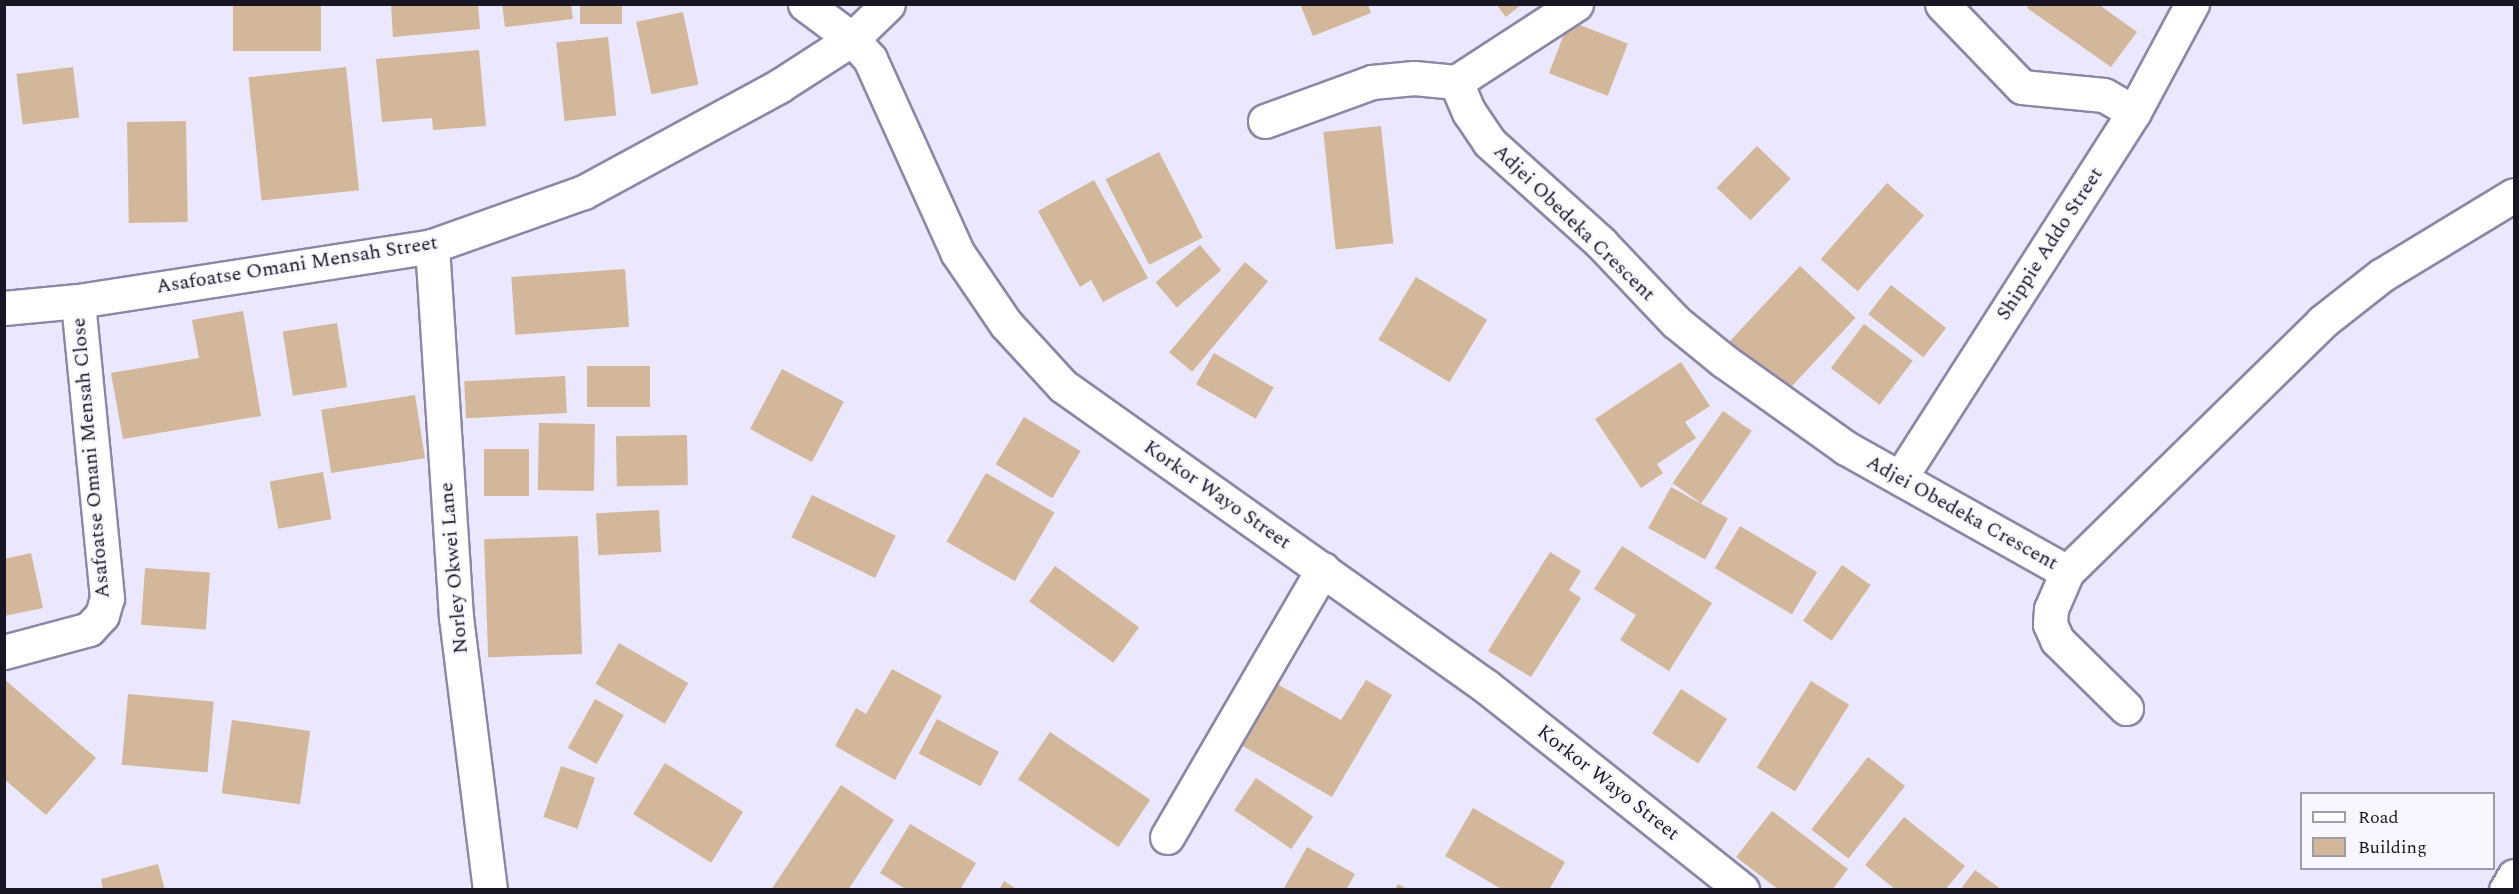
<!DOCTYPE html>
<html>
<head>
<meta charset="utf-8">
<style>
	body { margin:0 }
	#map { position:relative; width:2519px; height:894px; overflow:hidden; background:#ebe7fd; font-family:Spectral,serif }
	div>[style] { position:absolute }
	.building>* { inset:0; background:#d2b79a; transform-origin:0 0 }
	.roads { filter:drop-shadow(2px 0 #8d86a7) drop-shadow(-2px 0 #8d86a7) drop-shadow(0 2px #8d86a7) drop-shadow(0 -2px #8d86a7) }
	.street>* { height:33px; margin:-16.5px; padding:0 16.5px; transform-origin:16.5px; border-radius:16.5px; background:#fff }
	span { translate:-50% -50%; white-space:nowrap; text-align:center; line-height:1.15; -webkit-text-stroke:4.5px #f8f6fe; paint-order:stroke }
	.street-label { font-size:20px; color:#191623 }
	.frame { position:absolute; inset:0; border:6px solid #191623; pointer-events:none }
	.legend { position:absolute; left:2300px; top:792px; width:195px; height:78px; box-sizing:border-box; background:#f8f6fe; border:2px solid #9f9ca6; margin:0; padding:8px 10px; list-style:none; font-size:18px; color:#191623 }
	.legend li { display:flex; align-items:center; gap:12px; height:30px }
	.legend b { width:30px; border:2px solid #9f9ca6 }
</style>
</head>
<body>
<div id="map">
	<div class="building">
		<i style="left:233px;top:4px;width:88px;height:47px"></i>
		<i style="clip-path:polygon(391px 4px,478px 4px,480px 29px,393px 37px)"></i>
		<i style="clip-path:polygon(502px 4px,571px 4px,573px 19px,505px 27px)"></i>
		<i style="left:580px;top:4px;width:42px;height:20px"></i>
		<i style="clip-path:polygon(1300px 4px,1368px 4px,1371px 13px,1313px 36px)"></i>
		<i style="clip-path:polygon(1496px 4px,1522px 4px,1506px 17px)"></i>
		<i style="clip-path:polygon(2029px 4px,2098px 4px,2137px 32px,2111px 67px,2027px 8px)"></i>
		<i style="left:683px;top:12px;width:74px;height:48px;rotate:78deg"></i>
		<i style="left:1569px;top:21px;width:63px;height:56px;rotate:21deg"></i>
		<i style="left:608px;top:37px;width:79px;height:52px;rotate:84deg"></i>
		<i style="clip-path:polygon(479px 50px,486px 126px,433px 130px,432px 118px,382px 122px,376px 59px)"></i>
		<i style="left:73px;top:67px;width:51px;height:57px;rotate:83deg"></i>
		<i style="left:346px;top:67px;width:124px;height:98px;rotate:84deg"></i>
		<i style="left:186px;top:121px;width:101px;height:59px;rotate:89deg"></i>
		<i style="left:1381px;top:126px;width:118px;height:58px;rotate:84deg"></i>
		<i style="left:1757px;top:146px;width:47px;height:58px;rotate:44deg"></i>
		<i style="left:1159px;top:152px;width:96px;height:60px;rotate:63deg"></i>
		<i style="clip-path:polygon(1094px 180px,1148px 278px,1103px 302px,1091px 280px,1080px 287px,1038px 211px)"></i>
		<i style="left:1887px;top:183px;width:49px;height:101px;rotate:41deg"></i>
		<i style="left:1200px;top:245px;width:33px;height:58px;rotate:50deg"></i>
		<i style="left:1245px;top:262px;width:30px;height:118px;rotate:40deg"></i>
		<i style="left:1800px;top:266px;width:76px;height:103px;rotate:43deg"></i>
		<i style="left:625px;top:269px;width:58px;height:114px;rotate:86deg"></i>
		<i style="left:1416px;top:277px;width:83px;height:73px;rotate:31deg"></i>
		<i style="left:1891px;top:285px;width:70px;height:37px;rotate:38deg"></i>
		<i style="clip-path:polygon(243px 311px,261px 416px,123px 439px,111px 373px,199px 358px,192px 320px)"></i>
		<i style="left:337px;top:323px;width:65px;height:55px;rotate:81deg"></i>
		<i style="left:1864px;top:324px;width:61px;height:55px;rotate:37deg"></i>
		<i style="left:1214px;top:353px;width:69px;height:36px;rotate:30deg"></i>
		<i style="clip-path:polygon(1681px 362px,1710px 406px,1685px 422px,1696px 438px,1657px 464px,1663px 473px,1641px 488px,1595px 419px)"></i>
		<i style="left:650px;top:366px;width:41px;height:63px;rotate:90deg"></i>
		<i style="left:782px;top:369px;width:70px;height:68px;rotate:28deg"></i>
		<i style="left:565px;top:376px;width:37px;height:101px;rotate:87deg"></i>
		<i style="left:415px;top:395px;width:64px;height:95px;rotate:81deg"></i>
		<i style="left:1723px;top:411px;width:35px;height:88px;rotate:35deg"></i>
		<i style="left:1024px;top:417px;width:66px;height:55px;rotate:31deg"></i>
		<i style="left:539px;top:423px;width:56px;height:67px;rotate:1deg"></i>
		<i style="left:687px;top:435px;width:50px;height:71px;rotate:89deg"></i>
		<i style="left:529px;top:449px;width:47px;height:45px;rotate:90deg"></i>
		<i style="left:323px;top:472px;width:48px;height:54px;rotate:80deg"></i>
		<i style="left:986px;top:473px;width:79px;height:79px;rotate:30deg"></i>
		<i style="left:1671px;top:487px;width:65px;height:47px;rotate:29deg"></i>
		<i style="left:812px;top:495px;width:93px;height:47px;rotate:26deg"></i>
		<i style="left:659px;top:510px;width:42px;height:63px;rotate:87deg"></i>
		<i style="left:1740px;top:526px;width:90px;height:49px;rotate:31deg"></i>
		<i style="left:578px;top:536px;width:118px;height:94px;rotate:88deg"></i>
		<i style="clip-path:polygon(1622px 546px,1712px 603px,1669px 671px,1620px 640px,1636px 615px,1594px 589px)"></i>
		<i style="clip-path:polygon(1550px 552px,1581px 571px,1569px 590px,1581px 598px,1531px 677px,1488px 651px)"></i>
		<i style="clip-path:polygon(31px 553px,43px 608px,4px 616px,4px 559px)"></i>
		<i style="left:1842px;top:565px;width:35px;height:68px;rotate:35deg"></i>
		<i style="left:1055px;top:566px;width:104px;height:44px;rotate:36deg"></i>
		<i style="left:145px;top:568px;width:65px;height:57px;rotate:4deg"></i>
		<i style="left:619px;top:643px;width:80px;height:47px;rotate:30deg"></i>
		<i style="clip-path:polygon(892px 669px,942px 696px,895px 780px,835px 746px,856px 708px,866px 714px)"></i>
		<i style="clip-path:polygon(4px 679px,96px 758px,46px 815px,4px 779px)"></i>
		<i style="clip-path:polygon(1270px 680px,1341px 720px,1366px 680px,1392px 695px,1332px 797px,1234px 741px)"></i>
		<i style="left:1811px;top:681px;width:45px;height:102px;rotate:32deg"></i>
		<i style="left:1681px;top:689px;width:55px;height:53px;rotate:33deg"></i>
		<i style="left:128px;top:694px;width:86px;height:71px;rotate:5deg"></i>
		<i style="left:595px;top:699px;width:33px;height:56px;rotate:29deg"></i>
		<i style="left:937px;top:719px;width:70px;height:39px;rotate:28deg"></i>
		<i style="left:232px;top:720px;width:79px;height:74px;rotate:8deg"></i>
		<i style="left:1050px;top:732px;width:121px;height:57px;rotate:34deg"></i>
		<i style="left:1868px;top:757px;width:47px;height:92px;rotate:38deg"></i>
		<i style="left:665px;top:763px;width:92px;height:60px;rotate:32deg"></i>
		<i style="left:561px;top:766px;width:36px;height:54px;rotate:19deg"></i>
		<i style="left:1256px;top:778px;width:69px;height:39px;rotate:34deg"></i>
		<i style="clip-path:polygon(841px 785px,894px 820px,848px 890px,771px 890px)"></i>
		<i style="clip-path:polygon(1473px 808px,1565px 862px,1549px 890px,1503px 890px,1445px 856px)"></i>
		<i style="clip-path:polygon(1772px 811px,1848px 869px,1832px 890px,1779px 890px,1736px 857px)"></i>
		<i style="clip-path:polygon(1904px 817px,1965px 866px,1945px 890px,1896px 890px,1865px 865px)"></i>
		<i style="clip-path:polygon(910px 824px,976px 863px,960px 890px,907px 890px,880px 873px)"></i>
		<i style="clip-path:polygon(1307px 847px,1355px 874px,1346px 890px,1283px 890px)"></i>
		<i style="clip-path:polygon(158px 864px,165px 890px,103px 890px,101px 879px)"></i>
		<i style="clip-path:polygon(1975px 870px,2002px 890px,1960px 890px)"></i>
		<i style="clip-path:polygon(1004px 881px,1018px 890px,999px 890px)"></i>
		<i style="clip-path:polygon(1398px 884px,1409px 890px,1395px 890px)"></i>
	</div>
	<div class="roads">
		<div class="street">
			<i style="left:805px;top:4px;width:59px;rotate:36.7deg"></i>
			<i style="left:852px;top:39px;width:27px;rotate:48deg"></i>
			<i style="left:870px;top:59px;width:212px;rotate:65.7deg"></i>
			<i style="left:957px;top:252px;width:87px;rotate:55.8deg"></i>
			<i style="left:1006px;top:324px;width:84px;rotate:47.4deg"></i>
			<i style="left:1063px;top:386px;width:520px;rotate:35.37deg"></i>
			<i style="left:1487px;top:687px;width:326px;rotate:38.5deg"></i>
			<i style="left:1942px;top:4px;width:115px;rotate:46.1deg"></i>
			<i style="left:2022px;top:87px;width:82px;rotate:5.6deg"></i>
			<i style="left:2104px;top:95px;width:34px;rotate:30deg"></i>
			<i style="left:1456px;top:82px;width:33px;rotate:67deg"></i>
			<i style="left:1469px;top:112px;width:36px;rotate:56deg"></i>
			<i style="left:1489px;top:142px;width:151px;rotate:42deg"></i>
			<i style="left:1601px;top:243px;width:109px;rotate:46.5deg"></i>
			<i style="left:1676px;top:322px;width:62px;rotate:39.1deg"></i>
			<i style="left:1724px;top:361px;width:150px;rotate:35.5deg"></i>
			<i style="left:1846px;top:448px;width:253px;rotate:29.3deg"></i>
			<i style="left:2067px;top:572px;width:357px;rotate:-44.4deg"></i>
			<i style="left:2322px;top:322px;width:76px;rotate:-38.1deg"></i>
			<i style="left:2382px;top:275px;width:154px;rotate:-31.2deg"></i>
			<i style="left:1265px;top:121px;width:114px;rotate:-20deg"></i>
			<i style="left:1372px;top:82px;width:42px;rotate:-5.4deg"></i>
			<i style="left:1414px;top:78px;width:42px;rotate:5.4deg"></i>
			<i style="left:1456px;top:82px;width:143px;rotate:-33deg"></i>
			<i style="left:432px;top:246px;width:372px;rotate:86.3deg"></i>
			<i style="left:456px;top:617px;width:275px;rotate:82.9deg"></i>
			<i style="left:4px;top:308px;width:74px;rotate:-5.4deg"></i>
			<i style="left:78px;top:301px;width:358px;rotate:-8.8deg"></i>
			<i style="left:432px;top:246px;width:161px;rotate:-19.6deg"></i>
			<i style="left:584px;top:192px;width:222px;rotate:-28.5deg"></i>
			<i style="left:779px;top:86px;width:87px;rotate:-32.8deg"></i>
			<i style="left:852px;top:39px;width:50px;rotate:-44.2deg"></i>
			<i style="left:1900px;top:478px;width:434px;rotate:-57.4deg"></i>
			<i style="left:2134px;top:112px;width:123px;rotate:-61.8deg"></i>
			<i style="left:2067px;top:572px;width:40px;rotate:113.4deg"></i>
			<i style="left:2051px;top:609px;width:15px;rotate:94deg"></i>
			<i style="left:2050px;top:624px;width:17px;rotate:66deg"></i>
			<i style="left:2057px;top:640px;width:97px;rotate:44.6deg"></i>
			<i style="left:4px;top:652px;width:88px;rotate:-15.1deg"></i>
			<i style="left:89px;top:629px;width:19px;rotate:-47deg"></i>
			<i style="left:102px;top:615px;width:18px;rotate:-74deg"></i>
			<i style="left:107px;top:598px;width:298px;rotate:-95.6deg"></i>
			<i style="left:1167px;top:837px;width:310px;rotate:-59.8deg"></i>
			<i style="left:2506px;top:890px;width:16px;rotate:-60deg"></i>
		</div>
	</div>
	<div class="street-label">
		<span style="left:1574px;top:223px;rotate:44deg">Adjei Obedeka Crescent</span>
		<span style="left:2050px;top:244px;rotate:-57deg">Shippie Addo Street</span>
		<span style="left:297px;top:265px;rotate:-9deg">Asafoatse Omani Mensah Street</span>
		<span style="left:91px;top:458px;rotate:-95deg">Asafoatse Omani Mensah Close</span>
		<span style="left:1217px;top:495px;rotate:35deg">Korkor Wayo Street</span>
		<span style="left:1962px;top:513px;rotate:29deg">Adjei Obedeka Crescent</span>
		<span style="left:454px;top:568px;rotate:-95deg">Norley Okwei Lane</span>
		<span style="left:1608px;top:783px;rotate:38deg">Korkor Wayo Street</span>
	</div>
	<div class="frame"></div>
	<ul class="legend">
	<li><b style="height:8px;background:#fff"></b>Road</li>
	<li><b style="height:16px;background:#d2b79a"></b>Building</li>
	</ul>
</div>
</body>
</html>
